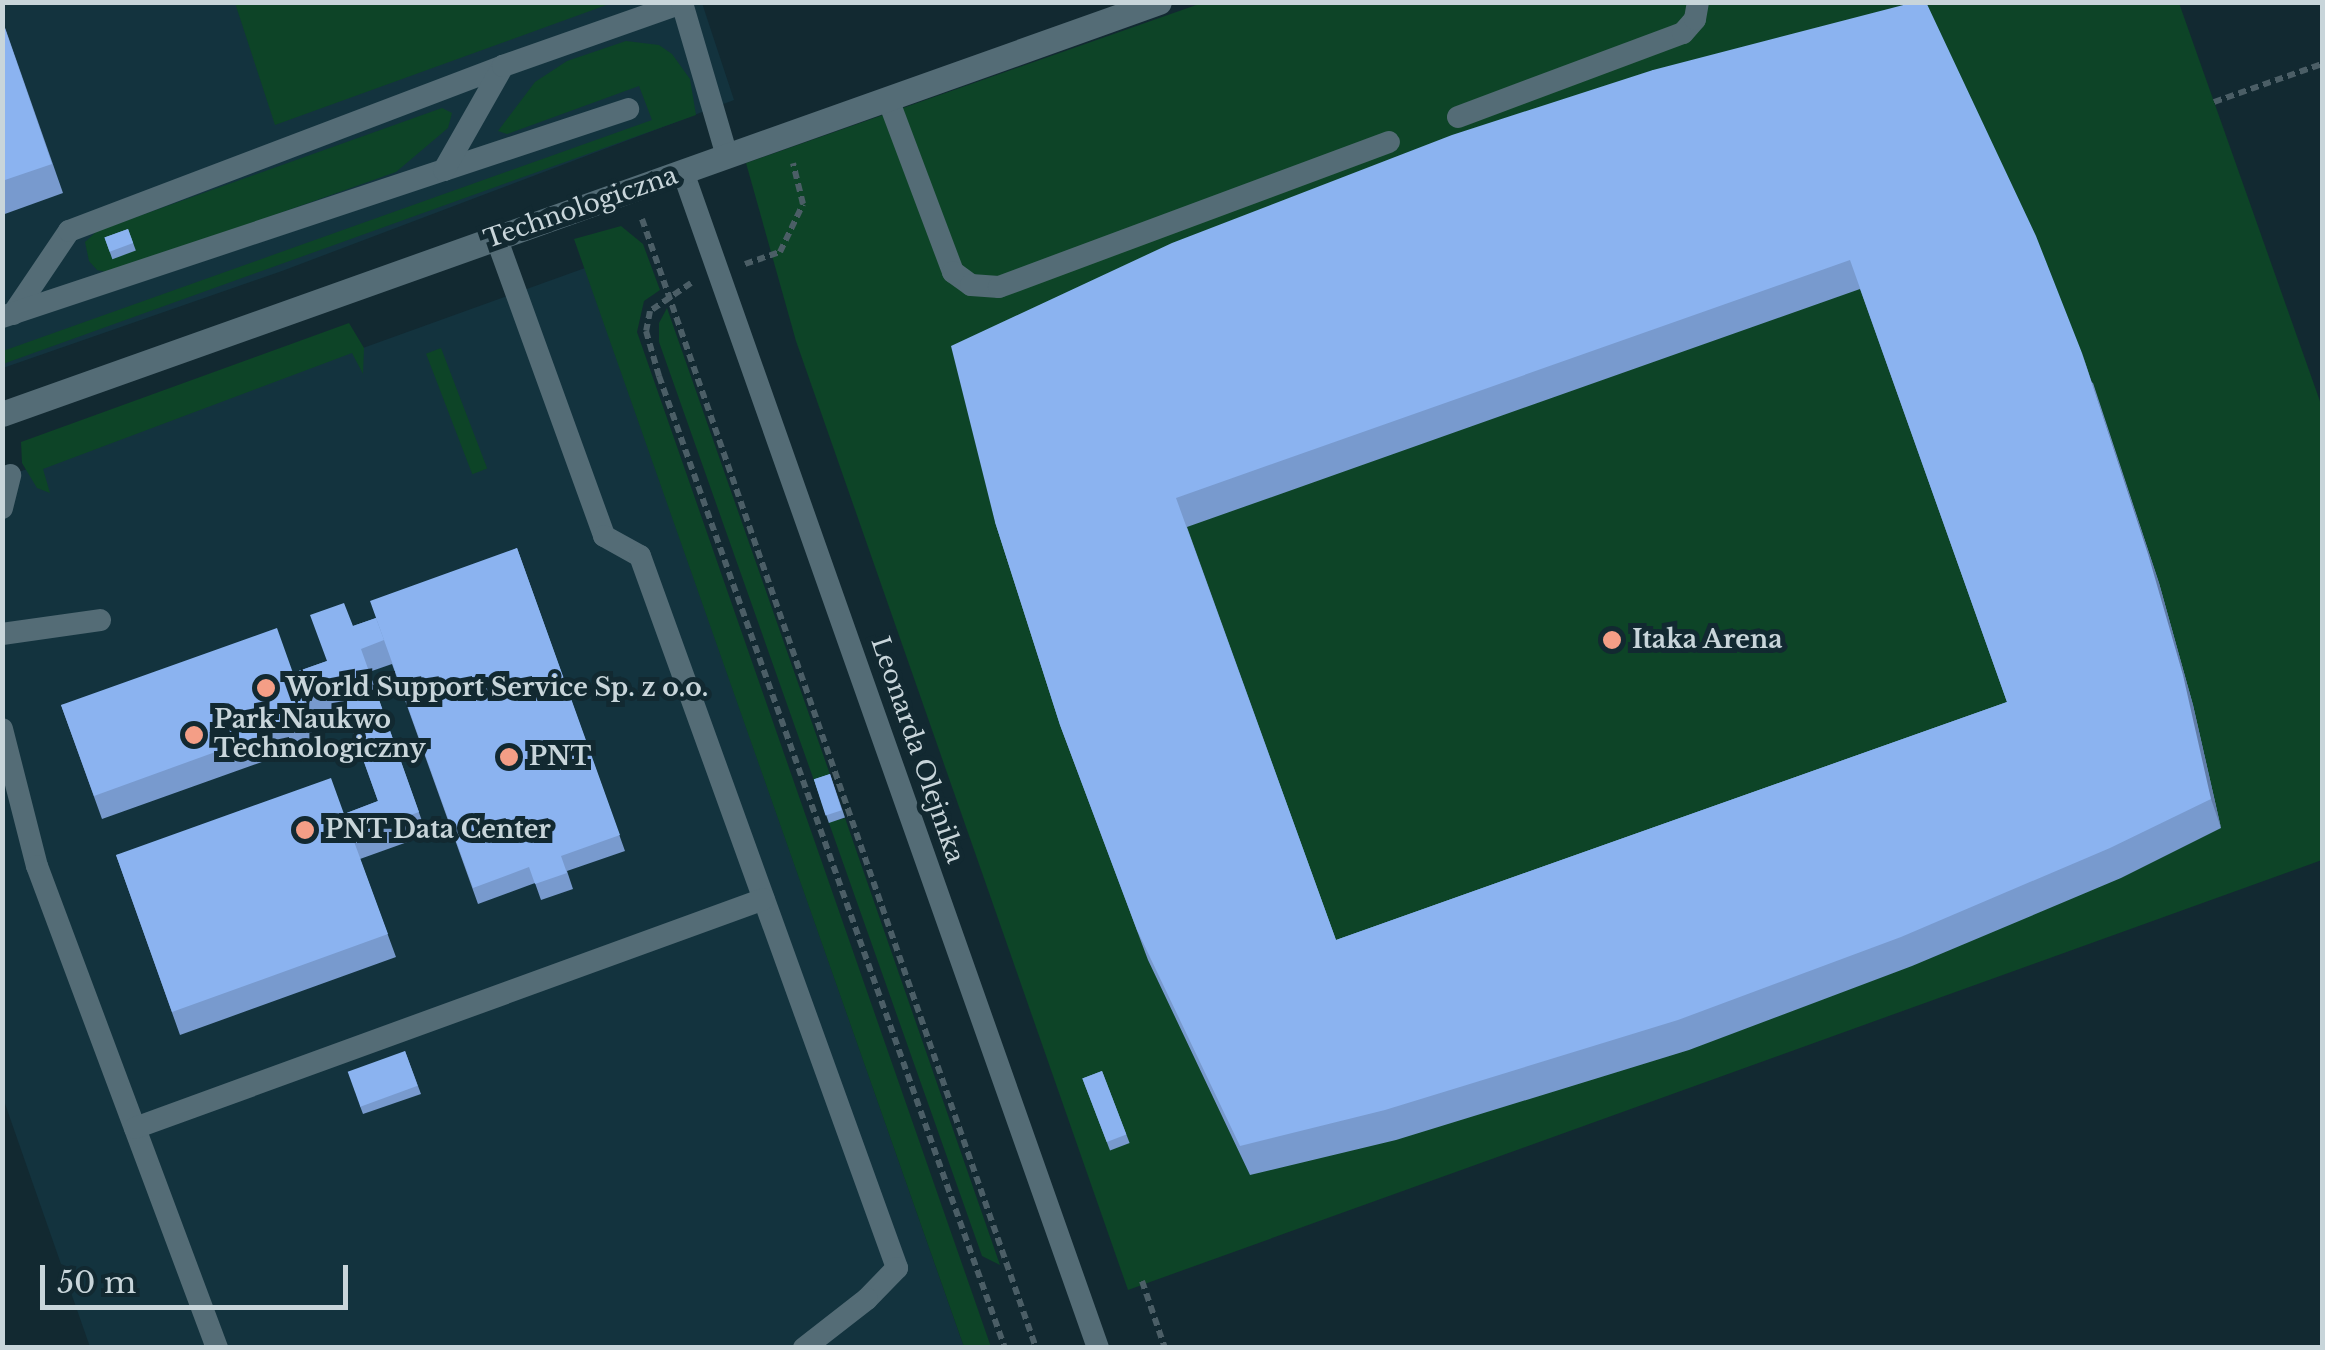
<!DOCTYPE html>
<html>
<head>
<meta charset="utf-8">
<style>
	body { margin:0 }
	#map { position:relative; width:2325px; height:1350px; overflow:hidden; background:#122931; font-family:"Libre Baskerville",serif }
	div>[style] { position:absolute }
	.built>* { inset:0; background:#13333e }
	.green>* { inset:0; background:#0d4427; transform-origin:0 0 }
	.path>* { height:6px; margin-top:-3px; transform-origin:0; background:repeating-linear-gradient(90deg,#4b5e66 0 8px,transparent 0 13px) }
	.service>* { height:22px; margin:-11px; padding:0 11px; transform-origin:11px; border-radius:11px; background:#546c76 }
	.tertiary>* { height:25px; margin:-12.5px; padding:0 12.5px; transform-origin:12.5px; border-radius:12.5px; background:#546c76 }
	.wall>* { inset:0; background:#789ace; transform-origin:0 0 }
	.shaded-wall>* { inset:0; background:#617da8 }
	.building>* { inset:0; background:#8bb3f0; transform-origin:0 0 }
	.dots>* { width:28px; height:28px; translate:-50% -50%; box-sizing:border-box; border:5px solid #122931; border-radius:50% }
	span { translate:-50% -50%; white-space:nowrap; text-align:center; line-height:1.15; -webkit-text-stroke:10px #122931; paint-order:stroke }
	.street-label { font-size:25px; color:#c8d5da }
	.poi-label { font-size:25px; color:#c8d5da; font-weight:700 }
	.left { translate:0 -50%; text-align:left }
	.frame { position:absolute; inset:0; border:5px solid #c8d5da; pointer-events:none }
	.scale { position:absolute; left:40px; top:1265px; width:308px; height:45px; box-sizing:border-box; border:5px solid #c8d5da; border-top:0; padding-left:12px; font-size:30px; line-height:35px; white-space:nowrap; color:#c8d5da; -webkit-text-stroke:8px #122931; paint-order:stroke }
</style>
</head>
<body>
<div id="map">
	<div class="built">
		<i style="clip-path:polygon(2px 3px,702px 3px,734px 100px,282px 271px,3px 368px)"></i>
		<i style="clip-path:polygon(585px 268px,964px 1347px,90px 1347px,3px 1098px,2px 478px)"></i>
	</div>
	<div class="green">
		<i style="clip-path:polygon(235px 3px,235px 2px,612px 3px,275px 125px)"></i>
		<i style="clip-path:polygon(1202px 3px,2179px 3px,2322px 407px,2322px 860px,1128px 1290px,796px 341px,746px 163px)"></i>
		<i style="clip-path:polygon(626px 41px,659px 45px,672px 54px,690px 79px,696px 115px,3px 364px,3px 351px,652px 120px,639px 86px,507px 134px,498px 131px,535px 82px,567px 61px)"></i>
		<i style="clip-path:polygon(442px 108px,452px 113px,448px 128px,396px 172px,110px 273px,97px 270px,89px 261px,85px 242px,97px 231px)"></i>
		<i style="clip-path:polygon(621px 226px,643px 244px,660px 290px,644px 301px,637px 332px,991px 1347px,964px 1347px,574px 239px)"></i>
		<i style="clip-path:polygon(667px 308px,833px 783px,830px 822px,845px 818px,1000px 1265px,982px 1256px,659px 342px,659px 323px)"></i>
		<i style="clip-path:polygon(349px 323px,364px 348px,363px 374px,352px 353px,43px 469px,50px 493px,37px 488px,22px 463px,21px 442px)"></i>
		<i style="left:441px;top:348px;width:129px;height:16px;rotate:69deg"></i>
	</div>
	<div class="path">
		<i style="left:2214px;top:102px;width:114px;rotate:-19.4deg"></i>
		<i style="left:642px;top:219px;width:1196px;rotate:70.76deg"></i>
		<i style="left:745px;top:264px;width:37px;rotate:-19deg"></i>
		<i style="left:780px;top:252px;width:53px;rotate:-64.4deg"></i>
		<i style="left:803px;top:204px;width:42px;rotate:-103.7deg"></i>
		<i style="left:691px;top:283px;width:50px;rotate:145.7deg"></i>
		<i style="left:650px;top:311px;width:20px;rotate:101deg"></i>
		<i style="left:646px;top:331px;width:47px;rotate:73.9deg"></i>
		<i style="left:659px;top:376px;width:1032px;rotate:70.41deg"></i>
		<i style="left:1142px;top:1281px;width:71px;rotate:71.1deg"></i>
	</div>
	<div class="service">
		<i style="left:888px;top:99px;width:185px;rotate:69.4deg"></i>
		<i style="left:953px;top:272px;width:22px;rotate:36deg"></i>
		<i style="left:971px;top:285px;width:28px;rotate:4deg"></i>
		<i style="left:999px;top:287px;width:416px;rotate:-20.4deg"></i>
		<i style="left:1458px;top:117px;width:240px;rotate:-20.5deg"></i>
		<i style="left:1683px;top:33px;width:18px;rotate:-49deg"></i>
		<i style="left:1695px;top:19px;width:17px;rotate:-80deg"></i>
		<i style="left:444px;top:170px;width:194px;rotate:-18.3deg"></i>
		<i style="left:683px;top:172px;width:1247px;rotate:70.56deg"></i>
		<i style="left:496px;top:237px;width:318px;rotate:70.1deg"></i>
		<i style="left:604px;top:536px;width:41px;rotate:29.1deg"></i>
		<i style="left:640px;top:556px;width:757px;rotate:70.15deg"></i>
		<i style="left:897px;top:1268px;width:43px;rotate:134.1deg"></i>
		<i style="left:867px;top:1299px;width:80px;rotate:142.1deg"></i>
		<i style="left:13px;top:314px;width:100px;rotate:-56deg"></i>
		<i style="left:69px;top:231px;width:464px;rotate:-20.8deg"></i>
		<i style="left:2px;top:317px;width:466px;rotate:-18.4deg"></i>
		<i style="left:444px;top:170px;width:120px;rotate:-60.4deg"></i>
		<i style="left:503px;top:66px;width:190px;rotate:-19.4deg"></i>
		<i style="left:682px;top:3px;width:159px;rotate:73.6deg"></i>
		<i style="left:2px;top:508px;width:34px;rotate:-76deg"></i>
		<i style="left:2px;top:634px;width:99px;rotate:-8.1deg"></i>
		<i style="left:2px;top:729px;width:141px;rotate:75.7deg"></i>
		<i style="left:37px;top:866px;width:515px;rotate:69.52deg"></i>
		<i style="left:135px;top:1128px;width:669px;rotate:-20.01deg"></i>
	</div>
	<div class="tertiary">
		<i style="left:2px;top:414px;width:1228px;rotate:-19.6deg"></i>
	</div>
	<div class="wall">
		<i style="clip-path:polygon(2px 19px,63px 193px,2px 215px)"></i>
		<i style="clip-path:polygon(evenodd,1653px 70px,2093px 383px,2159px 583px,2193px 705px,2221px 828px,2121px 878px,1912px 966px,1689px 1050px,1396px 1140px,1250px 1175px,1148px 960px,1060px 725px,995px 522px,1653px 70px,1860px 289px,2007px 702px,1336px 940px,1187px 527px,1860px 289px)"></i>
		<i style="left:128px;top:229px;width:23px;height:25px;rotate:70deg"></i>
		<i style="clip-path:polygon(517px 548px,625px 851px,567px 871px,573px 889px,541px 900px,535px 883px,478px 904px,392px 664px,369px 672px,427px 835px,360px 859px,396px 957px,180px 1035px,116px 855px,344px 814px,378px 801px,344px 707px,310px 719px,318px 742px,102px 819px,61px 705px,293px 673px,327px 661px,353px 626px,376px 618px)"></i>
		<i style="left:830px;top:774px;width:46px;height:17px;rotate:71deg"></i>
		<i style="clip-path:polygon(405px 1051px,421px 1094px,363px 1114px,360px 1106px)"></i>
		<i style="left:1102px;top:1071px;width:77px;height:21px;rotate:69deg"></i>
	</div>
	<div class="shaded-wall">
		<i style="clip-path:polygon(2082px 353px,2159px 583px,2193px 705px,2221px 828px,2211px 799px)"></i>
	</div>
	<div class="building">
		<i style="clip-path:polygon(evenodd,1915px 2px,1926px 2px,2036px 236px,2082px 353px,2148px 554px,2183px 675px,2211px 799px,2110px 848px,1901px 937px,1678px 1020px,1385px 1110px,1240px 1146px,1137px 930px,1060px 725px,995px 522px,951px 346px,1172px 243px,1452px 135px,1653px 70px,1915px 2px,1850px 260px,2007px 702px,1336px 940px,1176px 498px,1850px 260px)"></i>
		<i style="clip-path:polygon(2px 20px,52px 164px,2px 181px)"></i>
		<i style="left:128px;top:229px;width:15px;height:25px;rotate:70deg"></i>
		<i style="clip-path:polygon(517px 548px,620px 835px,561px 856px,567px 873px,535px 884px,529px 867px,473px 888px,370px 601px)"></i>
		<i style="clip-path:polygon(344px 603px,353px 626px,376px 618px,384px 640px,361px 649px,419px 812px,352px 836px,388px 934px,172px 1012px,116px 855px,331px 778px,344px 814px,378px 801px,336px 683px,302px 696px,309px 718px,94px 796px,61px 705px,277px 628px,293px 673px,327px 661px,310px 615px)"></i>
		<i style="left:830px;top:774px;width:38px;height:17px;rotate:72deg"></i>
		<i style="left:405px;top:1051px;width:37px;height:61px;rotate:70deg"></i>
		<i style="left:1102px;top:1071px;width:68px;height:21px;rotate:69deg"></i>
	</div>
	<div class="dots">
		<i style="left:1612px;top:640px;background:#f49e86"></i>
		<i style="left:266px;top:688px;background:#f49e86"></i>
		<i style="left:194px;top:735px;background:#f49e86"></i>
		<i style="left:509px;top:757px;background:#f49e86"></i>
		<i style="left:305px;top:830px;background:#f49e86"></i>
	</div>
	<div class="street-label">
		<span style="left:581px;top:208px;rotate:-19deg">Technologiczna</span>
		<span style="left:917px;top:750px;rotate:71deg">Leonarda Olejnika</span>
	</div>
	<div class="poi-label">
		<span class="left" style="left:1632px;top:640px">Itaka Arena</span>
		<span class="left" style="left:286px;top:688px">World Support Service Sp. z o.o.</span>
		<span class="left" style="left:214px;top:735px">Park Naukwo<br>Technologiczny</span>
		<span class="left" style="left:529px;top:757px">PNT</span>
		<span class="left" style="left:325px;top:830px">PNT Data Center</span>
	</div>
	<div class="frame"></div>
	<div class="scale">50 m</div>
</div>
</body>
</html>
